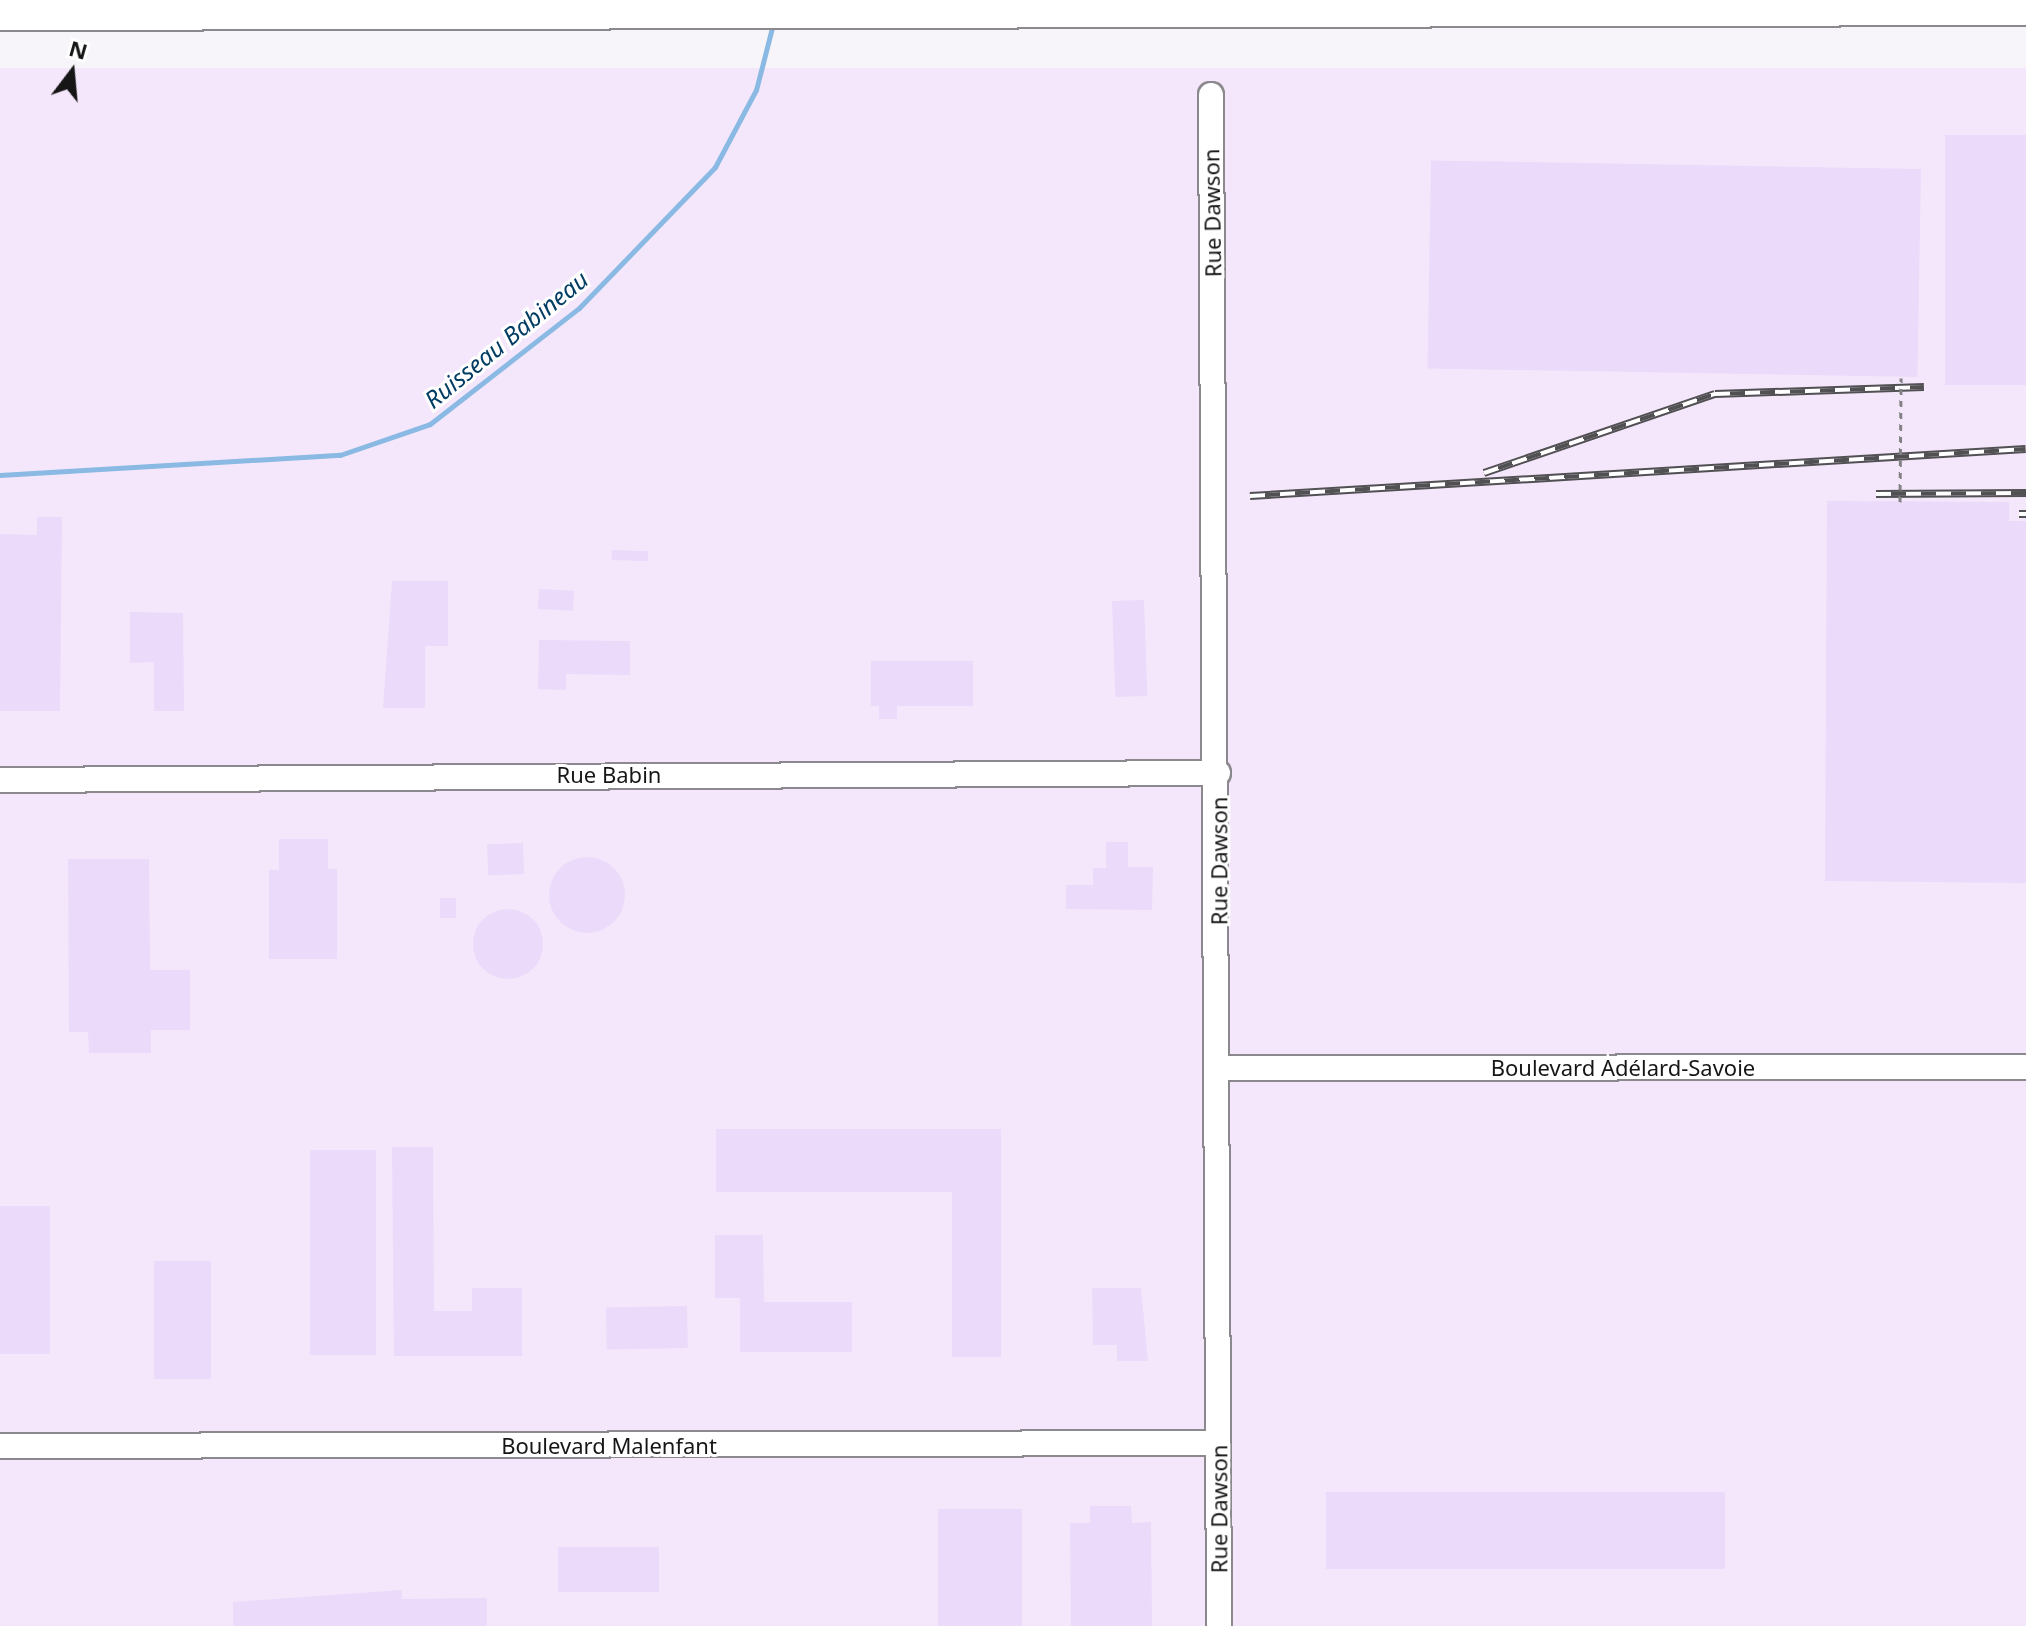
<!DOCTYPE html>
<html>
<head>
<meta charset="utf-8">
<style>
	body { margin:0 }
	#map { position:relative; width:2026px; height:1626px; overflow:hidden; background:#f8f5fa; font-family:"Noto Sans",sans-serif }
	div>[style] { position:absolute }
	.industrial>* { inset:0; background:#f4e7fb; transform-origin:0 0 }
	.stream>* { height:5px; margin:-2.5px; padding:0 2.5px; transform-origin:2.5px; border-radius:2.5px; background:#8abae4 }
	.building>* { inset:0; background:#ebdafa; transform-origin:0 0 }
	.round { border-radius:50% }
	.roads { filter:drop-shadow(2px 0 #8b898d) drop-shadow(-2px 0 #8b898d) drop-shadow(0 2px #8b898d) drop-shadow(0 -2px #8b898d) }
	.minor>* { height:24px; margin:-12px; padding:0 12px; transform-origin:12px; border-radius:12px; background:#fff }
	.highway>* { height:34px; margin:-17px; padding:0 17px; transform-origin:17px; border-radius:17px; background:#fff }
	.rail>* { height:8px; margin-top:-4px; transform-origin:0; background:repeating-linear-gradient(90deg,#fff 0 15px,#515052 0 30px); box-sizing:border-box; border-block:2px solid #515052 }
	.path-bridge>* { height:3px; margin-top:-1.5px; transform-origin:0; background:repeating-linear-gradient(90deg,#828184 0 6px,transparent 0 12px) }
	span { translate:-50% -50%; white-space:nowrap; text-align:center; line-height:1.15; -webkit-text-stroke:6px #fff; paint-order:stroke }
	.street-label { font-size:22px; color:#161617 }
	.water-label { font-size:24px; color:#023d64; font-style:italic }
	.north { position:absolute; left:32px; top:32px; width:80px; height:80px; -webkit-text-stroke:6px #fff; paint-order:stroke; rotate:16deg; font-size:22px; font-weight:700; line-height:32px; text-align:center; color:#161617 }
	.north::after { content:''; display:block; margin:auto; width:28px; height:36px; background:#161617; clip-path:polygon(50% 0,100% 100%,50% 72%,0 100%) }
</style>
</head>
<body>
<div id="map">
	<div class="industrial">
		<i style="left:2026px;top:68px;width:1558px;height:2026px;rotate:90deg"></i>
	</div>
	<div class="stream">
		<i style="left:0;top:475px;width:341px;rotate:-3.4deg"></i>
		<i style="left:340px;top:455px;width:95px;rotate:-19deg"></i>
		<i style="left:430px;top:424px;width:189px;rotate:-37.9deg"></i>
		<i style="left:579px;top:308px;width:196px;rotate:-46deg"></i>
		<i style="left:715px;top:167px;width:87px;rotate:-62deg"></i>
		<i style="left:756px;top:90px;width:68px;rotate:-75.6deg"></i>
	</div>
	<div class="building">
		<i style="left:2026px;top:135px;width:250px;height:81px;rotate:90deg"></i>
		<i style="left:1921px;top:169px;width:208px;height:490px;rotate:91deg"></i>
		<i style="clip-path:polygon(1827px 501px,2009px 502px,2009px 521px,2026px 521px,2026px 883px,1825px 881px)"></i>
		<i style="clip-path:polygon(37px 517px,62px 517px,60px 711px,0 711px,0 534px,37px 535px)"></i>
		<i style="left:612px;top:550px;width:36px;height:10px;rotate:2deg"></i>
		<i style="clip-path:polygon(392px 581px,448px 581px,448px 646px,425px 646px,425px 708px,383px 708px)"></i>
		<i style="left:539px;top:589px;width:35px;height:20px;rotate:3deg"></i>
		<i style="left:1144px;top:600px;width:96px;height:32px;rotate:88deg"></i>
		<i style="clip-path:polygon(130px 612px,183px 613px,184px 711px,154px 711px,154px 662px,130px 663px)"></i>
		<i style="clip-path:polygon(539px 640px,630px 641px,630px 675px,566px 674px,566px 690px,538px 689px)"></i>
		<i style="clip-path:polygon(871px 661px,973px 661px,973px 706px,897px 706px,897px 719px,879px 719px,879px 706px,871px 706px)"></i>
		<i style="clip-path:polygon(279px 839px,328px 839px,328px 869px,337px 869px,337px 959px,269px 959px,269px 870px,279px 870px)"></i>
		<i style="clip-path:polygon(1106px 842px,1128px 842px,1128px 867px,1153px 867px,1152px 910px,1066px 909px,1066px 885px,1093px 885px,1093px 868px,1106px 868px)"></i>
		<i style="left:523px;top:843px;width:31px;height:36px;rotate:88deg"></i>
		<i class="round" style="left:549px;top:857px;width:76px;height:76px"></i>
		<i style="clip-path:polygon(68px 859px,149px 859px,150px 970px,190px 970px,190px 1030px,151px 1030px,151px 1053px,89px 1053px,88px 1032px,69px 1032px)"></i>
		<i style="left:440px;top:898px;width:16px;height:20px"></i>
		<i class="round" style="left:473px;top:909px;width:70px;height:70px"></i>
		<i style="clip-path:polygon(716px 1129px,1001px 1129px,1001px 1357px,952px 1357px,952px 1192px,716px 1192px)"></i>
		<i style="clip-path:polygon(392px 1147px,433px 1147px,434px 1311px,472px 1311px,472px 1288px,522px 1288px,522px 1356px,394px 1356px)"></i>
		<i style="left:310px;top:1150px;width:66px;height:205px"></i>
		<i style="left:0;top:1206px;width:50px;height:148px"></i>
		<i style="clip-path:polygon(715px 1235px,763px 1235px,764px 1302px,852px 1302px,852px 1352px,740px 1352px,740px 1298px,715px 1298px)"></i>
		<i style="left:211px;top:1261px;width:118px;height:57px;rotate:90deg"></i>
		<i style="clip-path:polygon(1092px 1288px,1141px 1288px,1148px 1361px,1117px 1361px,1117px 1345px,1093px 1345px)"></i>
		<i style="left:687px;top:1306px;width:42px;height:81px;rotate:89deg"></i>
		<i style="left:1725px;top:1492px;width:77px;height:399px;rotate:90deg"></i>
		<i style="clip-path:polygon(1090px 1506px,1131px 1506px,1132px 1523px,1151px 1522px,1152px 1626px,1071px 1626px,1070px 1523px,1090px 1523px)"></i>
		<i style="left:938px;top:1509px;width:84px;height:117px"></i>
		<i style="left:659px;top:1547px;width:45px;height:101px;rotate:90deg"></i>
		<i style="clip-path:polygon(402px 1590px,402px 1599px,487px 1598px,487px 1626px,233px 1626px,233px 1602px)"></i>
	</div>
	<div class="roads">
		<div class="minor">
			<i style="left:1211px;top:95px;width:1531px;rotate:89.7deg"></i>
			<i style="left:0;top:780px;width:1218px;rotate:-0.33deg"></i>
			<i style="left:1220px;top:1068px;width:806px;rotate:-0.07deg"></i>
			<i style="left:0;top:1446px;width:1218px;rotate:-0.14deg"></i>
		</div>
		<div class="highway">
			<i style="left:0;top:13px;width:2026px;rotate:-0.14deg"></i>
		</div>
	</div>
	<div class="rail">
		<i style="left:1484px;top:473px;width:244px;rotate:-18.9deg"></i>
		<i style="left:1715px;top:394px;width:209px;rotate:-1.9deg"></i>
		<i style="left:1876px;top:494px;width:150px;rotate:-0.4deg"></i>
		<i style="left:1250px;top:496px;width:777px;rotate:-3.47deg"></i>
		<i style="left:2019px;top:514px;width:7px"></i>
	</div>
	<div class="path-bridge">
		<i style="left:1900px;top:502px;width:124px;rotate:-89.5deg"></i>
	</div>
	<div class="street-label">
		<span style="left:1212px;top:213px;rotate:-91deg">Rue Dawson</span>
		<span style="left:609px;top:775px">Rue Babin</span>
		<span style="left:1219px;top:861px;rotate:-90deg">Rue Dawson</span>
		<span style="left:1623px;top:1068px">Boulevard Adélard-Savoie</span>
		<span style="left:609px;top:1446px">Boulevard Malenfant</span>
		<span style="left:1219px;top:1509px;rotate:-90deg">Rue Dawson</span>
	</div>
	<div class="water-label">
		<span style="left:506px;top:339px;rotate:-39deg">Ruisseau Babineau</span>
	</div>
	<div class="north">N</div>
</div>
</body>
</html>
